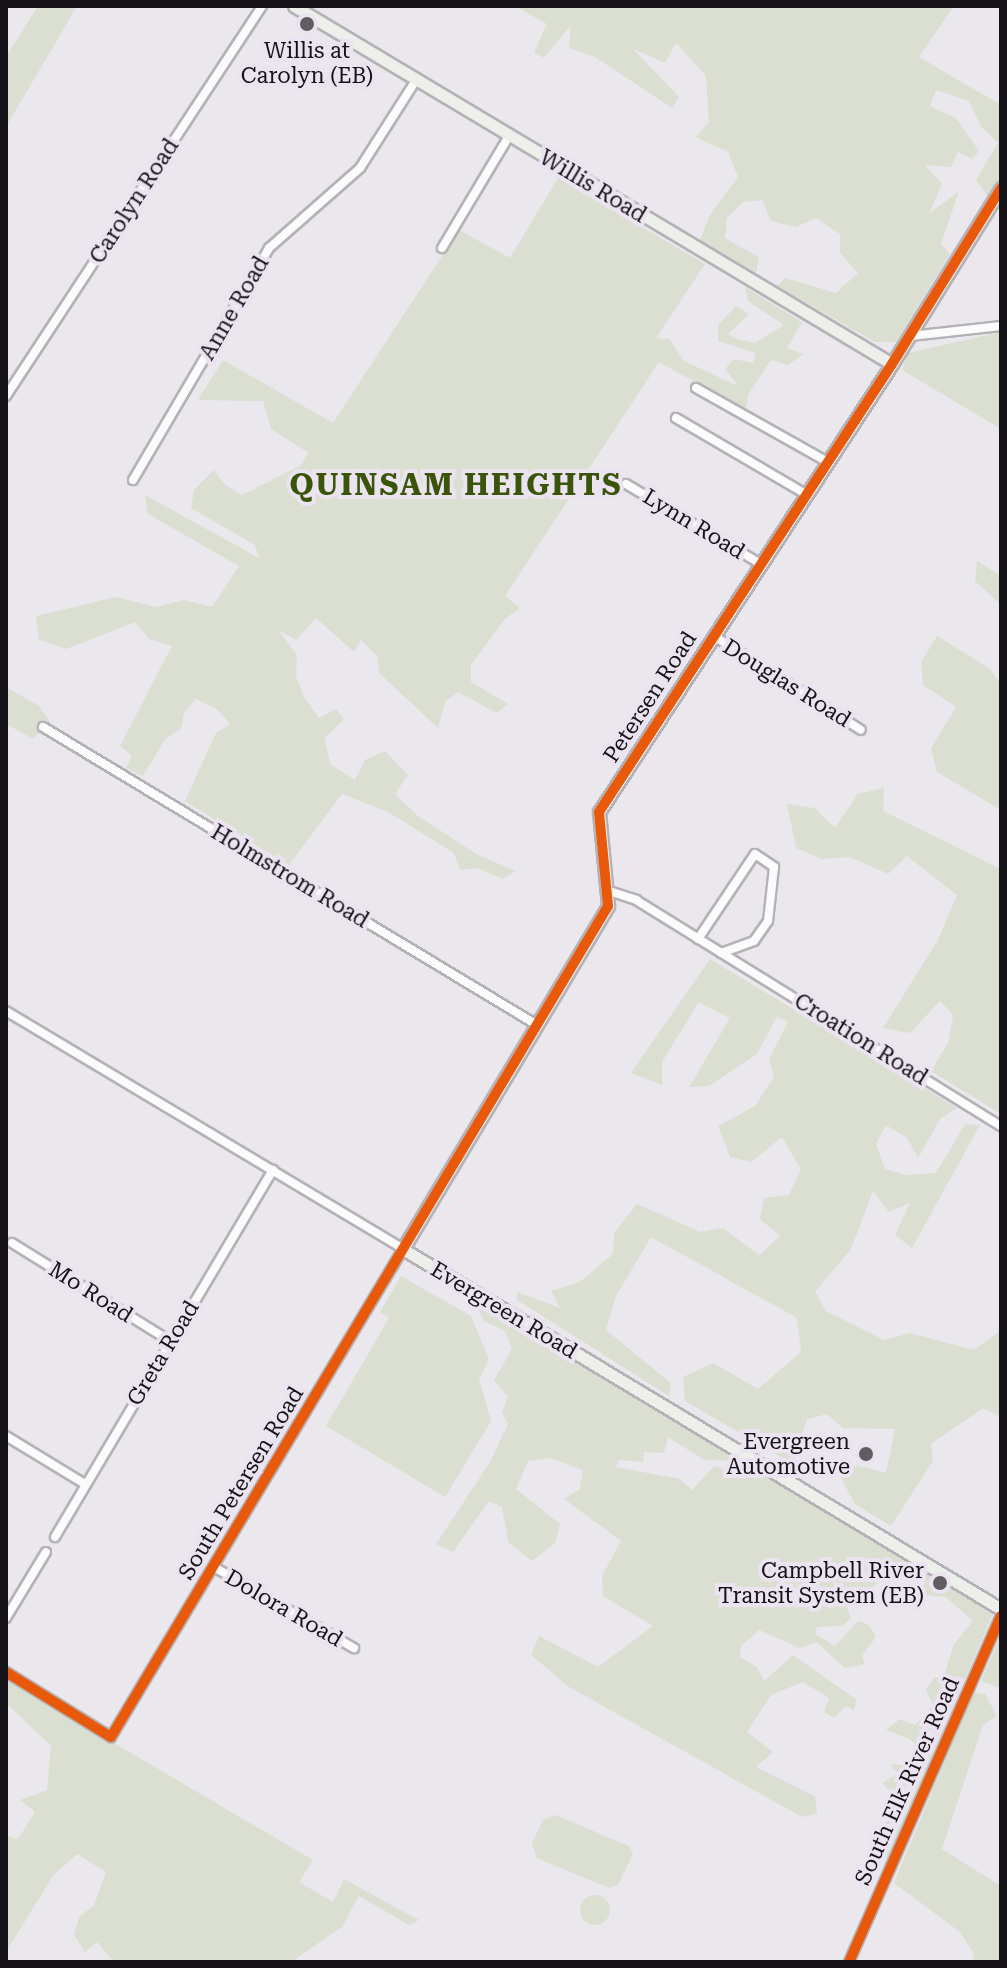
<!DOCTYPE html>
<html>
<head>
<meta charset="utf-8">
<style>
	body { margin:0 }
	#map { position:relative; width:1007px; height:1968px; overflow:hidden; background:#eae7ed; font-family:"Roboto Serif",serif }
	div>[style] { position:absolute }
	.green>* { inset:0; background:#dadfd2 }
	.round { border-radius:50% }
	.roads { filter:drop-shadow(2px 0 #b5b2b7) drop-shadow(-2px 0 #b5b2b7) drop-shadow(0 2px #b5b2b7) drop-shadow(0 -2px #b5b2b7) }
	.street>* { height:8px; margin:-4px; padding:0 4px; transform-origin:4px; border-radius:4px; background:#fcfbfc }
	.secondary>* { height:11px; margin:-5.5px; padding:0 5.5px; transform-origin:5.5px; border-radius:5.5px; background:#edefeb }
	.cycleway>* { height:10px; margin:-5px; padding:0 5px; transform-origin:5px; border-radius:5px; background:#e8590c }
	.dots>* { width:22px; height:22px; translate:-50% -50%; box-sizing:border-box; border:4px solid #ebe4f0; border-radius:50% }
	span { translate:-50% -50%; white-space:nowrap; text-align:center; line-height:1.15; -webkit-text-stroke:8px #ebe4f0; paint-order:stroke }
	.poi-label { font-size:22px; color:#151217 }
	.right { translate:-100% -50%; text-align:right }
	.street-label { font-size:22px; color:#151217 }
	.district-label { font-size:30px; color:#3a540a; font-weight:700; letter-spacing:2px }
	.frame { position:absolute; inset:0; border:8px solid #151217; pointer-events:none }
</style>
</head>
<body>
<div id="map">
	<div class="green">
		<i style="clip-path:polygon(38px 6px,77px 6px,6px 127px,6px 57px)"></i>
		<i style="clip-path:polygon(515px 6px,954px 6px,919px 57px,1001px 105px,1001px 181px,990px 199px,976px 180px,998px 143px,982px 128px,969px 101px,936px 90px,930px 106px,956px 118px,979px 151px,972px 159px,958px 152px,951px 167px,925px 165px,942px 184px,929px 214px,959px 191px,941px 244px,950px 254px,896px 342px,875px 342px,777px 286px,785px 278px,836px 293px,858px 273px,840px 253px,840px 234px,816px 218px,796px 227px,771px 221px,762px 200px,743px 202px,727px 218px,725px 238px,759px 257px,756px 273px,700px 240px,710px 215px,738px 177px,728px 152px,696px 137px,709px 122px,706px 76px,676px 43px,665px 63px,633px 49px,679px 97px,672px 108px,595px 57px,569px 48px,571px 25px,544px 58px,534px 52px,547px 24px)"></i>
		<i style="clip-path:polygon(558px 178px,705px 264px,656px 338px,669px 339px,684px 361px,738px 386px,725px 369px,734px 359px,753px 363px,756px 353px,718px 341px,718px 325px,736px 306px,749px 314px,728px 334px,737px 339px,755px 343px,784px 325px,748px 301px,745px 287px,802px 322px,787px 348px,803px 354px,788px 365px,771px 360px,748px 395px,746px 410px,659px 362px,505px 596px,520px 608px,505px 619px,471px 665px,471px 682px,508px 704px,497px 713px,458px 692px,445px 702px,438px 728px,379px 673px,377px 656px,361px 640px,354px 652px,316px 618px,296px 640px,279px 631px,297px 655px,296px 677px,305px 699px,319px 718px,336px 709px,344px 719px,325px 738px,330px 764px,355px 780px,365px 760px,385px 751px,408px 775px,395px 794px,418px 816px,478px 855px,516px 871px,502px 879px,478px 868px,460px 870px,454px 853px,388px 812px,342px 794px,289px 865px,185px 801px,216px 733px,230px 724px,217px 709px,196px 699px,184px 713px,181px 729px,166px 738px,143px 776px,126px 768px,132px 756px,120px 746px,172px 646px,149px 639px,135px 622px,66px 649px,39px 640px,36px 616px,116px 597px,156px 607px,184px 600px,212px 607px,239px 566px,148px 514px,145px 495px,259px 558px,255px 545px,191px 508px,194px 490px,214px 470px,224px 484px,242px 495px,300px 466px,309px 453px,271px 429px,263px 401px,198px 400px,223px 360px,333px 423px,459px 230px,510px 258px)"></i>
		<i style="clip-path:polygon(1001px 332px,1001px 429px,902px 370px,908px 353px)"></i>
		<i style="clip-path:polygon(977px 561px,1001px 576px,1001px 605px,975px 581px)"></i>
		<i style="clip-path:polygon(937px 636px,989px 668px,1001px 684px,1001px 810px,937px 772px,931px 748px,956px 707px,923px 685px,921px 662px)"></i>
		<i style="clip-path:polygon(6px 687px,39px 706px,51px 723px,33px 739px,6px 724px)"></i>
		<i style="clip-path:polygon(884px 788px,883px 811px,1001px 869px,1001px 1114px,931px 1071px,949px 1041px,953px 1015px,940px 1001px,910px 1033px,883px 1028px,938px 940px,957px 895px,907px 856px,888px 874px,850px 857px,822px 859px,796px 848px,787px 804px,814px 808px,835px 828px,858px 794px)"></i>
		<i style="clip-path:polygon(710px 959px,957px 1108px,941px 1118px,918px 1158px,907px 1138px,886px 1125px,876px 1144px,885px 1169px,906px 1175px,936px 1173px,965px 1124px,980px 1125px,912px 1248px,895px 1235px,910px 1203px,889px 1212px,873px 1191px,851px 1249px,815px 1292px,826px 1311px,884px 1340px,910px 1333px,974px 1350px,1001px 1330px,1001px 1417px,983px 1408px,931px 1444px,933px 1461px,891px 1526px,855px 1504px,841px 1478px,848px 1463px,886px 1473px,895px 1429px,843px 1428px,827px 1414px,807px 1419px,793px 1464px,685px 1401px,683px 1377px,713px 1363px,758px 1389px,801px 1352px,797px 1318px,651px 1237px,616px 1296px,606px 1330px,671px 1383px,669px 1396px,517px 1300px,517px 1292px,560px 1308px,551px 1291px,580px 1282px,613px 1254px,614px 1233px,637px 1204px,700px 1232px,723px 1228px,759px 1255px,780px 1236px,760px 1219px,764px 1198px,789px 1195px,801px 1169px,782px 1137px,751px 1162px,730px 1157px,718px 1126px,755px 1106px,774px 1077px,769px 1059px,788px 1022px,777px 1016px,757px 1054px,709px 1086px,689px 1087px,730px 1018px,699px 1002px,662px 1062px,662px 1085px,631px 1073px)"></i>
		<i style="clip-path:polygon(401px 1276px,471px 1316px,489px 1359px,479px 1379px,491px 1421px,445px 1497px,326px 1426px,389px 1318px,380px 1312px)"></i>
		<i style="clip-path:polygon(476px 1306px,492px 1308px,742px 1461px,704px 1460px,668px 1437px,664px 1453px,644px 1452px,643px 1462px,619px 1460px,616px 1467px,680px 1479px,692px 1490px,714px 1466px,733px 1472px,749px 1464px,995px 1609px,888px 1858px,870px 1859px,874px 1838px,897px 1808px,897px 1798px,882px 1783px,898px 1774px,890px 1764px,913px 1766px,920px 1750px,910px 1739px,886px 1730px,900px 1719px,915px 1725px,933px 1706px,926px 1690px,934px 1677px,943px 1679px,954px 1644px,973px 1621px,946px 1597px,921px 1595px,926px 1578px,900px 1564px,847px 1608px,851px 1618px,842px 1626px,817px 1627px,815px 1634px,835px 1646px,858px 1621px,869px 1625px,876px 1637px,862px 1656px,865px 1664px,845px 1668px,816px 1642px,800px 1648px,759px 1630px,741px 1646px,740px 1657px,757px 1667px,764px 1681px,793px 1655px,857px 1700px,854px 1710px,846px 1706px,834px 1718px,824px 1712px,829px 1698px,803px 1682px,771px 1695px,747px 1732px,773px 1752px,756px 1767px,815px 1796px,817px 1813px,802px 1817px,569px 1687px,531px 1655px,539px 1636px,598px 1667px,653px 1626px,603px 1596px,602px 1576px,621px 1541px,564px 1499px,580px 1489px,583px 1470px,551px 1458px,528px 1461px,516px 1489px,560px 1524px,555px 1543px,532px 1561px,508px 1542px,502px 1507px,489px 1501px,453px 1552px,436px 1544px,490px 1462px,508px 1424px,502px 1413px,508px 1397px,494px 1380px,512px 1349px,505px 1331px,484px 1321px)"></i>
		<i style="clip-path:polygon(1001px 1635px,1001px 1688px,981px 1681px)"></i>
		<i style="clip-path:polygon(7px 1680px,313px 1860px,299px 1882px,333px 1902px,344px 1879px,419px 1920px,409px 1925px,359px 1896px,342px 1927px,291px 1962px,114px 1962px,97px 1942px,85px 1952px,74px 1935px,79px 1917px,94px 1905px,106px 1872px,77px 1854px,53px 1876px,6px 1952px,6px 1836px,18px 1839px,35px 1812px,20px 1800px,47px 1790px,51px 1746px,6px 1703px)"></i>
		<i style="clip-path:polygon(973px 1693px,985px 1694px,997px 1716px,983px 1725px,942px 1849px,1001px 1886px,1001px 1962px,972px 1962px,974px 1954px,960px 1932px,894px 1883px)"></i>
		<i style="clip-path:polygon(555px 1815px,629px 1846px,633px 1854px,618px 1885px,609px 1888px,537px 1858px,532px 1843px,543px 1820px)"></i>
		<i class="round" style="left:580px;top:1895px;width:30px;height:30px"></i>
	</div>
	<div class="roads">
		<div class="street">
			<i style="left:442px;top:248px;width:131px;rotate:-59.1deg"></i>
			<i style="left:910px;top:336px;width:92px;rotate:-6.3deg"></i>
			<i style="left:696px;top:388px;width:151px;rotate:29.3deg"></i>
			<i style="left:6px;top:396px;width:467px;rotate:-56.7deg"></i>
			<i style="left:676px;top:418px;width:152px;rotate:30.4deg"></i>
			<i style="left:133px;top:480px;width:269px;rotate:-59.6deg"></i>
			<i style="left:269px;top:248px;width:121px;rotate:-41.3deg"></i>
			<i style="left:360px;top:168px;width:104px;rotate:-57.5deg"></i>
			<i style="left:626px;top:484px;width:157px;rotate:30.7deg"></i>
			<i style="left:714px;top:636px;width:174px;rotate:32.6deg"></i>
			<i style="left:43px;top:727px;width:577px;rotate:31.1deg"></i>
			<i style="left:606px;top:890px;width:32px;rotate:18deg"></i>
			<i style="left:636px;top:900px;width:429px;rotate:31.8deg"></i>
			<i style="left:698px;top:939px;width:102px;rotate:-56.2deg"></i>
			<i style="left:755px;top:854px;width:23px;rotate:34deg"></i>
			<i style="left:774px;top:867px;width:54px;rotate:96.3deg"></i>
			<i style="left:768px;top:921px;width:24px;rotate:125deg"></i>
			<i style="left:754px;top:941px;width:35px;rotate:160deg"></i>
			<i style="left:6px;top:1011px;width:463px;rotate:30.9deg"></i>
			<i style="left:403px;top:1249px;width:569px;rotate:120.89deg"></i>
			<i style="left:111px;top:1737px;width:123px;rotate:-148.2deg"></i>
			<i style="left:12px;top:1243px;width:186px;rotate:31.8deg"></i>
			<i style="left:6px;top:1436px;width:92px;rotate:31.3deg"></i>
			<i style="left:55px;top:1537px;width:427px;rotate:-59.3deg"></i>
			<i style="left:214px;top:1567px;width:162px;rotate:30.1deg"></i>
			<i style="left:6px;top:1618px;width:77px;rotate:-58.8deg"></i>
			<i style="left:849px;top:1962px;width:378px;rotate:-66.3deg"></i>
		</div>
		<div class="secondary">
			<i style="left:294px;top:6px;width:697px;rotate:30.91deg"></i>
			<i style="left:1001px;top:188px;width:207px;rotate:121.8deg"></i>
			<i style="left:892px;top:364px;width:535px;rotate:123.19deg"></i>
			<i style="left:599px;top:812px;width:94px;rotate:84.5deg"></i>
			<i style="left:608px;top:906px;width:400px;rotate:120.9deg"></i>
			<i style="left:403px;top:1249px;width:698px;rotate:31.05deg"></i>
		</div>
	</div>
	<div class="cycleway">
		<i style="left:6px;top:1672px;width:123px;rotate:31.8deg"></i>
		<i style="left:111px;top:1737px;width:968px;rotate:-59.12deg"></i>
		<i style="left:608px;top:906px;width:94px;rotate:-95.5deg"></i>
		<i style="left:599px;top:812px;width:535px;rotate:-56.81deg"></i>
		<i style="left:892px;top:364px;width:207px;rotate:-58.2deg"></i>
		<i style="left:849px;top:1962px;width:378px;rotate:-66.3deg"></i>
	</div>
	<div class="dots">
		<i style="left:307px;top:24px;background:#605d62"></i>
		<i style="left:866px;top:1454px;background:#605d62"></i>
		<i style="left:940px;top:1583px;background:#605d62"></i>
	</div>
	<div class="poi-label">
		<span style="left:307px;top:63px">Willis at<br>Carolyn (EB)</span>
		<span class="right" style="left:850px;top:1454px">Evergreen<br>Automotive</span>
		<span class="right" style="left:924px;top:1583px">Campbell River<br>Transit System (EB)</span>
	</div>
	<div class="street-label">
		<span style="left:593px;top:186px;rotate:31deg">Willis Road</span>
		<span style="left:134px;top:201px;rotate:-57deg">Carolyn Road</span>
		<span style="left:234px;top:308px;rotate:-60deg">Anne Road</span>
		<span style="left:694px;top:524px;rotate:31deg">Lynn Road</span>
		<span style="left:787px;top:683px;rotate:32deg">Douglas Road</span>
		<span style="left:650px;top:697px;rotate:-57deg">Petersen Road</span>
		<span style="left:290px;top:876px;rotate:31deg">Holmstrom Road</span>
		<span style="left:861px;top:1039px;rotate:32deg">Croation Road</span>
		<span style="left:91px;top:1292px;rotate:32deg">Mo Road</span>
		<span style="left:504px;top:1310px;rotate:31deg">Evergreen Road</span>
		<span style="left:163px;top:1353px;rotate:-59deg">Greta Road</span>
		<span style="left:241px;top:1483px;rotate:-59deg">South Petersen Road</span>
		<span style="left:284px;top:1608px;rotate:30deg">Dolora Road</span>
		<span style="left:907px;top:1781px;rotate:-66deg">South Elk River Road</span>
	</div>
	<div class="district-label">
		<span style="left:456px;top:485px">QUINSAM HEIGHTS</span>
	</div>
	<div class="frame"></div>
</div>
</body>
</html>
